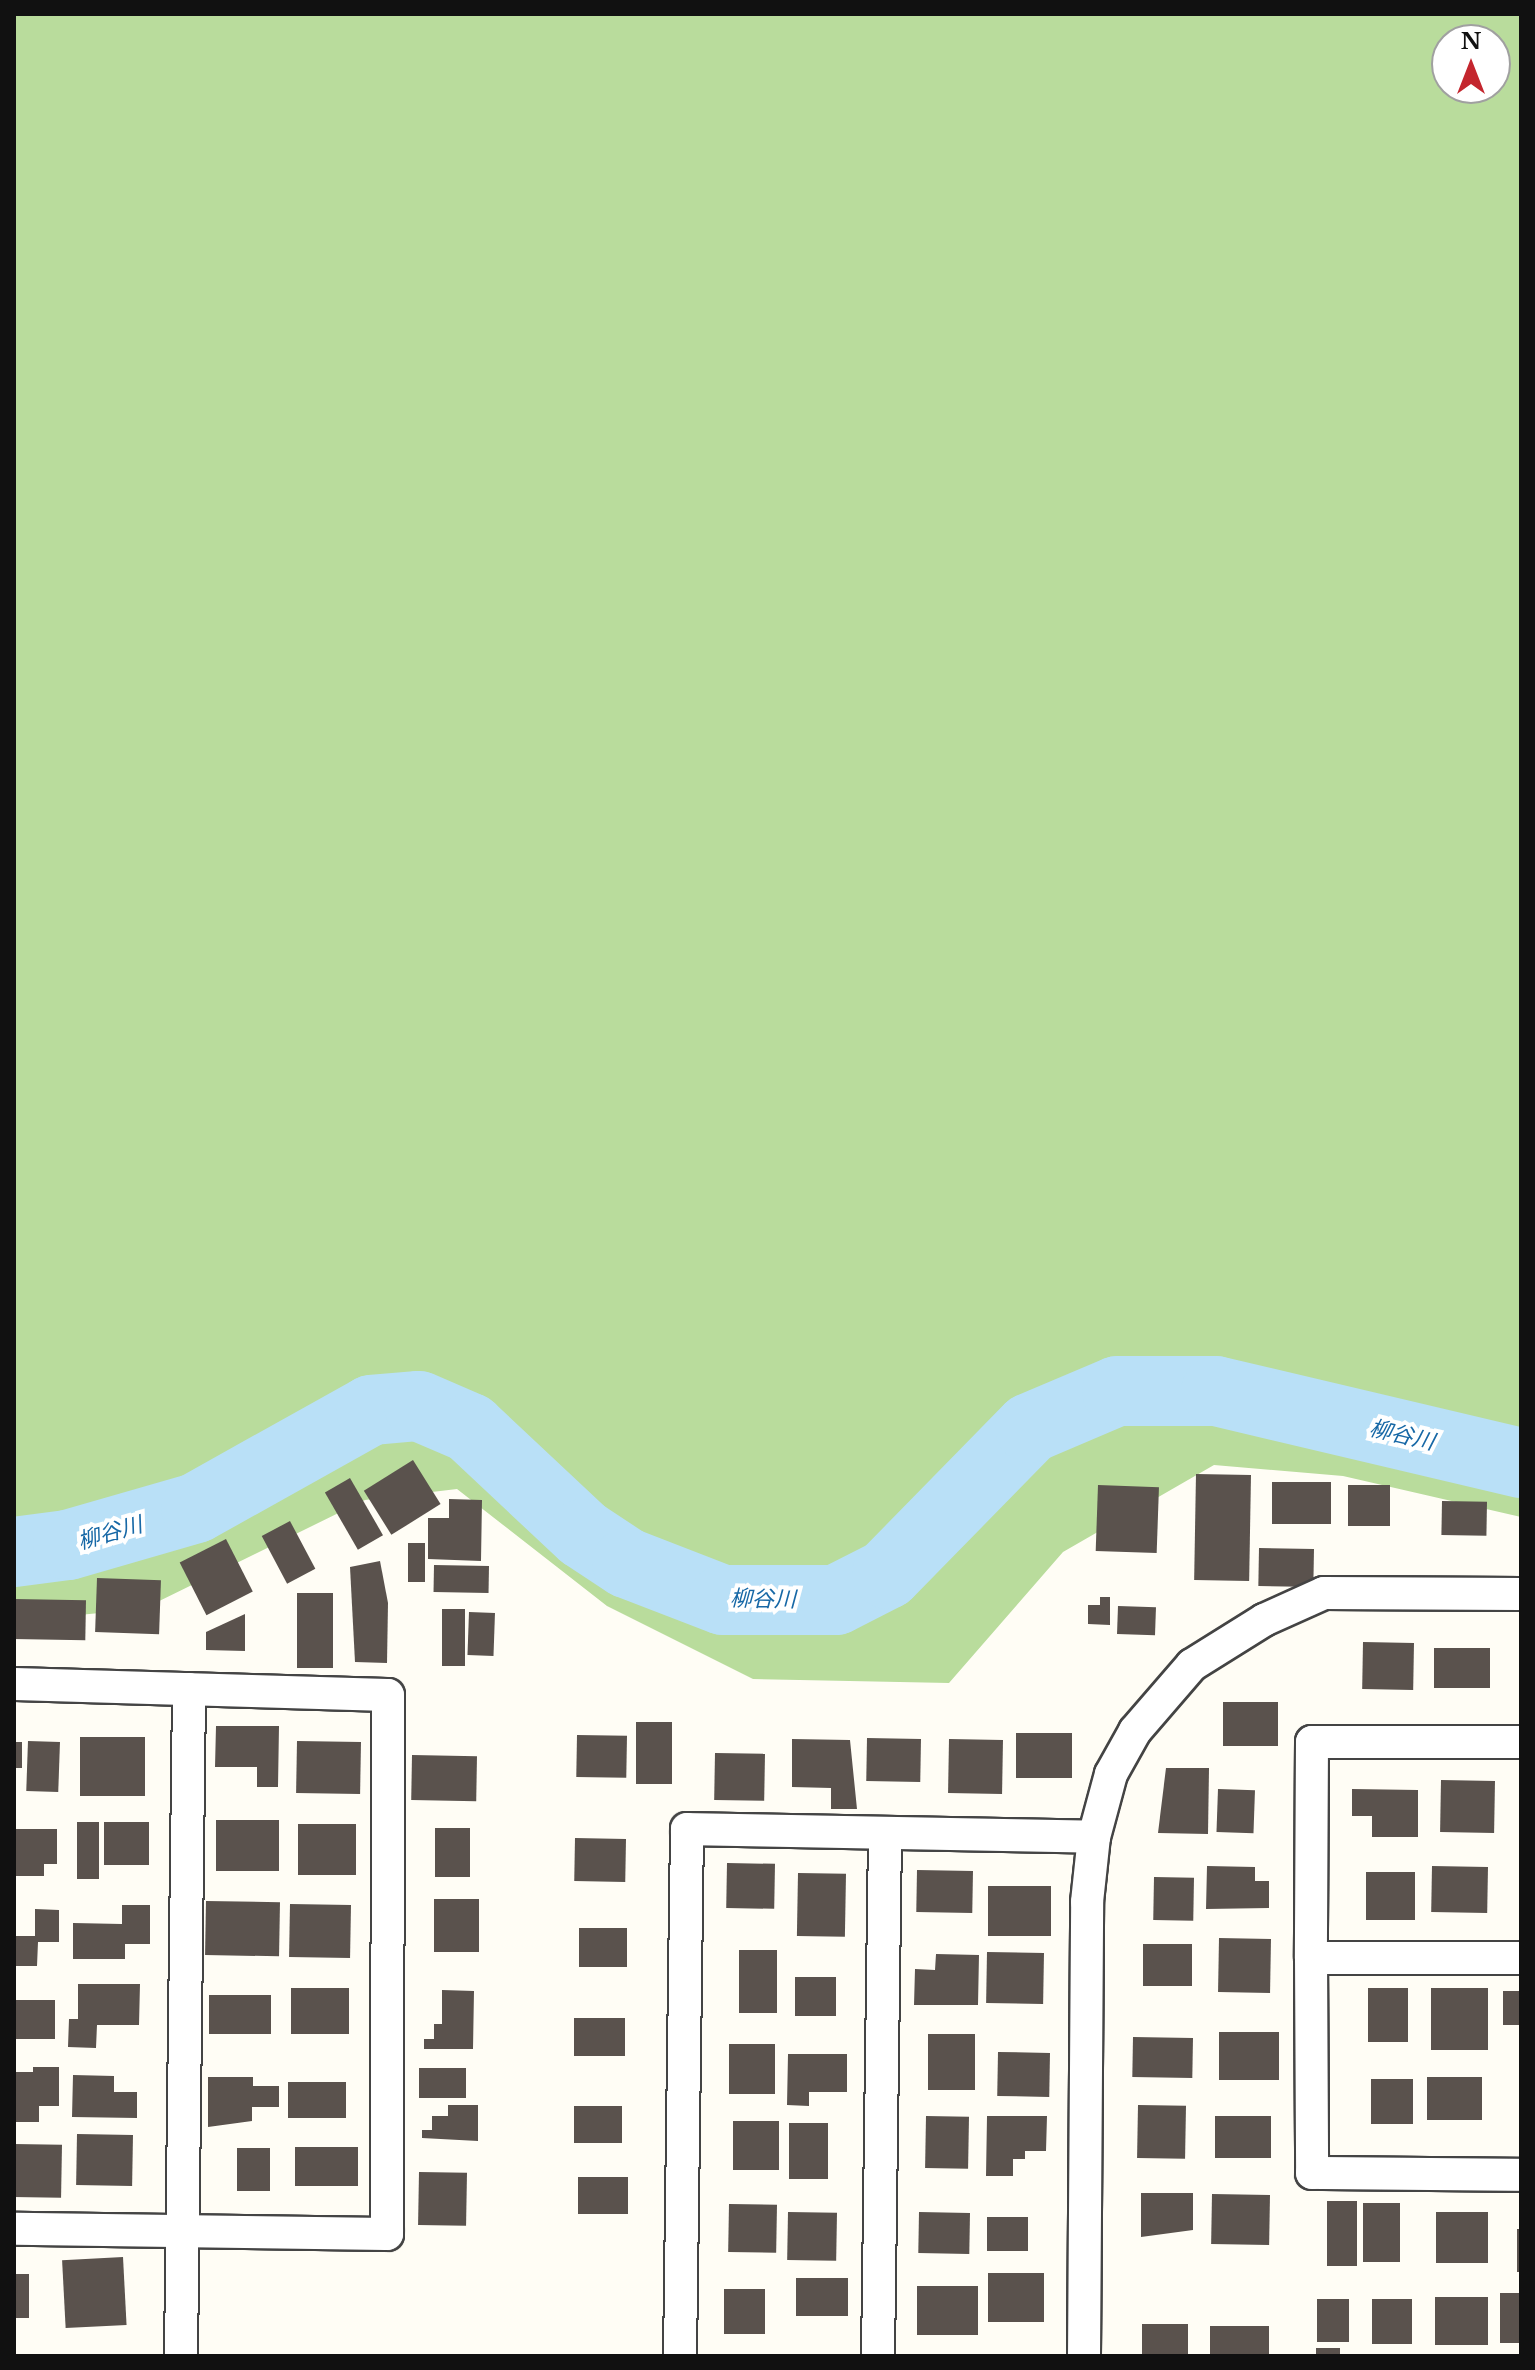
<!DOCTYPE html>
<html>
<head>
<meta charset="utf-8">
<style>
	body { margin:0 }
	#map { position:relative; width:1535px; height:2370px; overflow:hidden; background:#fffdf5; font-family:"Libre Baskerville","Noto Sans JP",serif }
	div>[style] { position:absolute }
	.forest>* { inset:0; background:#b9dc9c }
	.river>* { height:70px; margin:-35px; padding:0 35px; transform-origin:35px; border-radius:35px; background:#b9e0f7 }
	.building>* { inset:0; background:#5a524d; transform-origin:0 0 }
	.roads { filter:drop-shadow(2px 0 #444) drop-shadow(-2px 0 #444) drop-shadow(0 2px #444) drop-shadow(0 -2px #444) }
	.street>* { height:32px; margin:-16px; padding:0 16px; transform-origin:16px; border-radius:16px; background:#fff }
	span { translate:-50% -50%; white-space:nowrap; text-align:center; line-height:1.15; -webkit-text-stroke:8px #fff; paint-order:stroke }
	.water-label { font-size:22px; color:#1768a6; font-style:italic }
	.frame { position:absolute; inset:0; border:16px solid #111; pointer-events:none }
	.north { position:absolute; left:1431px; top:24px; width:80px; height:80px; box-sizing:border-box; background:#fff; border:2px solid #a0a0a0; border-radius:50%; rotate:0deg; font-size:22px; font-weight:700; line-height:32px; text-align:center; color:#111 }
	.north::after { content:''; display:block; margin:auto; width:28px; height:36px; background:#c4262e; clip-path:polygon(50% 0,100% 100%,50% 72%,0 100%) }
</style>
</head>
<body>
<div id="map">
	<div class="forest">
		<i style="clip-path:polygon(evenodd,14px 14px,1521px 14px,1521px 1517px,1343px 1476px,1214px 1465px,1063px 1552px,949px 1683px,753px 1679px,607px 1606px,457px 1489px,365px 1500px,143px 1609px,14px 1621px,14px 14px,1447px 40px,1495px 40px,1495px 88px,1447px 88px,1447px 40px)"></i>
	</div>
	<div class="river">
		<i style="left:14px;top:1552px;width:54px;rotate:-7.4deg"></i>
		<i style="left:68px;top:1545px;width:133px;rotate:-16.1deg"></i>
		<i style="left:196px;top:1508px;width:201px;rotate:-29.2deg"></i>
		<i style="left:371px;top:1410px;width:48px;rotate:-4.8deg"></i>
		<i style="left:419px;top:1406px;width:56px;rotate:23.3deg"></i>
		<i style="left:470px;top:1428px;width:155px;rotate:43.2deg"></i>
		<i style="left:583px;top:1534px;width:53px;rotate:33.4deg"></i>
		<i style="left:627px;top:1563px;width:103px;rotate:21.1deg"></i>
		<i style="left:723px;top:1600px;width:113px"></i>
		<i style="left:836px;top:1600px;width:57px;rotate:-27deg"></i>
		<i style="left:887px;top:1574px;width:204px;rotate:-45.6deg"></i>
		<i style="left:1030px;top:1428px;width:95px;rotate:-23deg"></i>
		<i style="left:1117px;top:1391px;width:99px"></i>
		<i style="left:1216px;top:1391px;width:313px;rotate:13.3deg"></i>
	</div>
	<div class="building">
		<i style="left:413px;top:1460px;width:52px;height:58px;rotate:58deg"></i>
		<i style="left:1196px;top:1474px;width:55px;height:106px;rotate:1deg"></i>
		<i style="left:350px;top:1478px;width:66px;height:29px;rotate:60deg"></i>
		<i style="left:1272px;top:1482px;width:59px;height:42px"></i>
		<i style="left:1098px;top:1485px;width:61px;height:66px;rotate:2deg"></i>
		<i style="left:1348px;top:1485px;width:42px;height:41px"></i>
		<i style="clip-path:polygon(449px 1499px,482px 1500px,481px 1561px,428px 1559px,428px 1518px,449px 1518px)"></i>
		<i style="left:1442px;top:1501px;width:45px;height:34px;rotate:1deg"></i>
		<i style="left:290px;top:1521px;width:54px;height:32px;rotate:62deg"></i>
		<i style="left:226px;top:1539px;width:59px;height:52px;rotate:63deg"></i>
		<i style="left:408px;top:1543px;width:17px;height:39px"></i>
		<i style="left:1259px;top:1548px;width:55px;height:38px;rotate:1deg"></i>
		<i style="clip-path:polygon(380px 1561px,388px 1603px,387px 1663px,355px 1662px,350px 1567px)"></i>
		<i style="left:434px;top:1565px;width:55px;height:27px;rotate:1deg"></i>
		<i style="left:97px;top:1578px;width:64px;height:54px;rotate:2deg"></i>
		<i style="left:297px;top:1593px;width:36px;height:75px"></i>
		<i style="clip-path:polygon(1100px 1597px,1110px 1597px,1110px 1625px,1088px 1624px,1088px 1605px,1100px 1605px)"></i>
		<i style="left:14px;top:1599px;width:72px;height:40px;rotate:1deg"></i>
		<i style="left:1118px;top:1606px;width:38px;height:28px;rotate:2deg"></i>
		<i style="left:442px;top:1609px;width:23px;height:57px"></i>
		<i style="left:469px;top:1612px;width:26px;height:43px;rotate:2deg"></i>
		<i style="clip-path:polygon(245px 1614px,245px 1651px,206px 1650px,206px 1632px)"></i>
		<i style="left:1363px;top:1642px;width:51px;height:47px;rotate:1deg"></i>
		<i style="left:1434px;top:1648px;width:56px;height:40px"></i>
		<i style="left:1223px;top:1702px;width:55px;height:44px"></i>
		<i style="left:636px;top:1722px;width:36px;height:62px"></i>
		<i style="clip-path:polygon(216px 1726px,279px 1726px,278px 1787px,257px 1787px,257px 1767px,215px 1767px)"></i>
		<i style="left:1016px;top:1733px;width:56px;height:45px"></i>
		<i style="left:577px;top:1735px;width:50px;height:42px;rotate:1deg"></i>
		<i style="left:80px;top:1737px;width:65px;height:59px"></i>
		<i style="left:867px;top:1738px;width:54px;height:43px;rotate:1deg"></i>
		<i style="clip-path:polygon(792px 1739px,850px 1740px,857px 1809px,831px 1809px,831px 1788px,792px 1787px)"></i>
		<i style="left:949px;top:1739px;width:54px;height:54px;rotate:1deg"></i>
		<i style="left:28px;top:1741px;width:32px;height:50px;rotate:2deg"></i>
		<i style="left:297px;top:1741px;width:64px;height:52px;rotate:1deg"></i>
		<i style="left:14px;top:1742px;width:8px;height:26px"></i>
		<i style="left:715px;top:1753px;width:50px;height:47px;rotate:1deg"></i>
		<i style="left:412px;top:1755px;width:65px;height:45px;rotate:1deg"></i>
		<i style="clip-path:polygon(1166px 1768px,1209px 1768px,1208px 1834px,1158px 1833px)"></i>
		<i style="left:1441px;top:1780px;width:54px;height:52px;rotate:1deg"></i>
		<i style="left:1218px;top:1789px;width:37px;height:43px;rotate:2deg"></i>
		<i style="clip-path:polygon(1352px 1789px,1418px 1790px,1418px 1837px,1372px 1837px,1372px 1816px,1352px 1816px)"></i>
		<i style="left:216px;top:1820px;width:63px;height:51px"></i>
		<i style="left:77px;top:1822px;width:22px;height:57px"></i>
		<i style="left:104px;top:1822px;width:45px;height:43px"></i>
		<i style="left:298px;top:1824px;width:58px;height:51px"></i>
		<i style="left:435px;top:1828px;width:35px;height:49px"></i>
		<i style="clip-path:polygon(16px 1829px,57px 1829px,57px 1864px,44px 1864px,44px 1876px,14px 1876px)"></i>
		<i style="left:575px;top:1838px;width:51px;height:43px;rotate:1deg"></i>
		<i style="left:727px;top:1863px;width:48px;height:45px;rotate:1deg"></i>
		<i style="clip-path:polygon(1207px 1866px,1255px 1867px,1255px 1881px,1269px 1881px,1269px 1908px,1206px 1909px)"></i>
		<i style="left:1432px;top:1866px;width:56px;height:46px;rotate:1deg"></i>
		<i style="left:917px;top:1870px;width:56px;height:42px;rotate:1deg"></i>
		<i style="left:1366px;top:1872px;width:49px;height:48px"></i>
		<i style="left:798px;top:1873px;width:48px;height:63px;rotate:1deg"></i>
		<i style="left:1154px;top:1877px;width:40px;height:43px;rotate:1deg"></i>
		<i style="left:988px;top:1886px;width:63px;height:50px"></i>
		<i style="left:434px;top:1899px;width:45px;height:53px"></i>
		<i style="left:206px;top:1901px;width:74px;height:54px;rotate:1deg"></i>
		<i style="left:290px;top:1904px;width:61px;height:53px;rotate:1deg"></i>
		<i style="clip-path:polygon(122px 1905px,150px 1905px,150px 1944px,125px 1944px,125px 1959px,73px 1959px,73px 1923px,122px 1924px)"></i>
		<i style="clip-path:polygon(35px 1909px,59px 1910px,59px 1942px,38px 1942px,37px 1966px,14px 1966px,14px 1936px,35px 1936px)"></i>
		<i style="left:579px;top:1928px;width:48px;height:39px"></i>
		<i style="left:1219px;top:1938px;width:52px;height:54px;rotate:1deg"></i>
		<i style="left:1143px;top:1944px;width:49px;height:42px"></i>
		<i style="left:739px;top:1950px;width:38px;height:63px"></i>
		<i style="left:987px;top:1952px;width:57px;height:51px;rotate:1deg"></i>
		<i style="clip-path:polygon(936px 1954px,979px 1955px,978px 2005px,914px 2005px,915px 1969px,935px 1970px)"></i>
		<i style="left:795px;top:1977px;width:41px;height:39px"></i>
		<i style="clip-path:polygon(78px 1984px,140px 1984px,139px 2025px,97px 2025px,96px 2048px,68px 2047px,69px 2019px,78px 2019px)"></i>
		<i style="left:291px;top:1988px;width:58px;height:46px"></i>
		<i style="left:1368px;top:1988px;width:40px;height:54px"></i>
		<i style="left:1431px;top:1988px;width:57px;height:62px"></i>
		<i style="clip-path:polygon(442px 1990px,474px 1991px,473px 2049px,424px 2049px,424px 2039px,434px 2039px,434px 2024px,442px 2024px)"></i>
		<i style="left:1503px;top:1991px;width:18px;height:34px"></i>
		<i style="left:209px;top:1995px;width:62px;height:39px"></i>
		<i style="left:14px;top:2000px;width:41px;height:39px"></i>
		<i style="left:574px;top:2018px;width:51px;height:38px"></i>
		<i style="left:1219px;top:2032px;width:60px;height:48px"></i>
		<i style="left:928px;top:2034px;width:47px;height:56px"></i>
		<i style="left:1133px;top:2037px;width:60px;height:40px;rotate:1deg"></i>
		<i style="left:729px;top:2044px;width:46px;height:50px"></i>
		<i style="left:998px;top:2052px;width:52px;height:44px;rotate:1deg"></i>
		<i style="clip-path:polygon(788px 2054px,847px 2054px,847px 2092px,809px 2092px,809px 2106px,787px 2105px)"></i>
		<i style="clip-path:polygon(33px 2067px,59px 2067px,59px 2106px,39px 2106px,39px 2122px,14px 2122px,14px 2072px,33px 2072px)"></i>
		<i style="left:419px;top:2068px;width:47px;height:30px"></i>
		<i style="clip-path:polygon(73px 2075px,114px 2076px,114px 2092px,137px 2092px,137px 2118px,72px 2117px)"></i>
		<i style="clip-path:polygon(208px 2077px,253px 2077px,253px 2086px,279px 2086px,279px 2107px,252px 2107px,252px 2121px,208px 2127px)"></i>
		<i style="left:1427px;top:2077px;width:55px;height:43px"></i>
		<i style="left:1371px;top:2079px;width:42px;height:45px"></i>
		<i style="left:288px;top:2082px;width:58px;height:36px"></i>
		<i style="clip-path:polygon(448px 2105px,478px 2105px,478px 2141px,422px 2138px,422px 2130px,432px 2130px,432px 2116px,448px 2116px)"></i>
		<i style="left:1138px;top:2105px;width:48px;height:53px;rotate:1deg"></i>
		<i style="left:574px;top:2106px;width:48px;height:37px"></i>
		<i style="left:926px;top:2116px;width:43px;height:52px;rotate:1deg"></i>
		<i style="clip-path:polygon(987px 2116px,1047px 2116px,1046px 2151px,1025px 2151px,1025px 2159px,1013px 2159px,1013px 2176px,986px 2176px)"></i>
		<i style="left:1215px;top:2116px;width:56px;height:42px"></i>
		<i style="left:733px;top:2121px;width:46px;height:49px"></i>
		<i style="left:789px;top:2123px;width:39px;height:56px"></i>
		<i style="left:77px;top:2134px;width:56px;height:51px;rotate:1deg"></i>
		<i style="left:14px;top:2144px;width:48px;height:53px;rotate:1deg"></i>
		<i style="left:295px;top:2147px;width:63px;height:39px"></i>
		<i style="left:237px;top:2148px;width:33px;height:43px"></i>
		<i style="left:419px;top:2172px;width:48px;height:53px;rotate:1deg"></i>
		<i style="left:578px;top:2177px;width:50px;height:37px"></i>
		<i style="clip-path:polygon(1141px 2193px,1193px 2193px,1193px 2230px,1141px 2237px)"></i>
		<i style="left:1212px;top:2194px;width:58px;height:50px;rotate:1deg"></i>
		<i style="left:1327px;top:2201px;width:30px;height:65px"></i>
		<i style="left:1363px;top:2203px;width:37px;height:59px"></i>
		<i style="left:729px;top:2204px;width:48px;height:48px;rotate:1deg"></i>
		<i style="left:788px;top:2212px;width:49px;height:48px;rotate:1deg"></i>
		<i style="left:919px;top:2212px;width:51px;height:41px;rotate:1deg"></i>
		<i style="left:1436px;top:2212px;width:52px;height:51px"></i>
		<i style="left:987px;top:2217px;width:41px;height:34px"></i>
		<i style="left:1517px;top:2229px;width:4px;height:43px"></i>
		<i style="left:123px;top:2257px;width:68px;height:61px;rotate:87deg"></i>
		<i style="left:988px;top:2273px;width:56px;height:49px"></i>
		<i style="left:14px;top:2274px;width:15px;height:44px"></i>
		<i style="left:796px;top:2278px;width:52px;height:38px"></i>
		<i style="left:917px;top:2286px;width:61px;height:49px"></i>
		<i style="left:724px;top:2289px;width:41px;height:45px"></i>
		<i style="left:1500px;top:2293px;width:21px;height:50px"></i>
		<i style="left:1435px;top:2297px;width:53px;height:48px"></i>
		<i style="left:1317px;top:2299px;width:32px;height:43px"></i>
		<i style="left:1372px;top:2299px;width:40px;height:45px"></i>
		<i style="left:1142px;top:2324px;width:46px;height:32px"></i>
		<i style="left:1210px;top:2326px;width:59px;height:30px"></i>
		<i style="left:1316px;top:2348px;width:24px;height:8px"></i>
	</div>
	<div class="roads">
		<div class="street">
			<i style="left:14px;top:1684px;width:374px;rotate:1.7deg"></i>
			<i style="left:388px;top:1695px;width:539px;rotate:90.11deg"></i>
			<i style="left:387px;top:2234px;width:373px;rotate:-179.2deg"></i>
			<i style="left:1521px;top:1742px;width:209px;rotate:180deg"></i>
			<i style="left:1312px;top:1742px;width:216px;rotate:90.3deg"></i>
			<i style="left:1311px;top:1958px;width:215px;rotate:89.7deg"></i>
			<i style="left:1312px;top:2173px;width:209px;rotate:0.5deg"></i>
			<i style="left:1311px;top:1958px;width:210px"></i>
			<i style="left:181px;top:2356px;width:667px;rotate:-89.31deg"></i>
			<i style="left:680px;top:2356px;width:527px;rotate:-89.24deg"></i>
			<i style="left:687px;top:1829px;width:407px;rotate:1.1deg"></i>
			<i style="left:878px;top:2356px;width:521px;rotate:-89.23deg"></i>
			<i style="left:1084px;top:2356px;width:454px;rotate:-89.6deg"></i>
			<i style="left:1087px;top:1902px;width:65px;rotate:-83.9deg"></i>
			<i style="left:1094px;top:1837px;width:65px;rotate:-74.9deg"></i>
			<i style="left:1111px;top:1774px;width:49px;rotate:-60.8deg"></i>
			<i style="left:1135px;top:1731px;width:87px;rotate:-49.2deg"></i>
			<i style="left:1192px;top:1665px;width:85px;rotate:-32deg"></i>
			<i style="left:1264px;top:1620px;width:66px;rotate:-24.2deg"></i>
			<i style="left:1324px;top:1593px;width:197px;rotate:0.3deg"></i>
		</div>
	</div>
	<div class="water-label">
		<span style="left:1402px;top:1435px;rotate:13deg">柳谷川</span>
		<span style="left:110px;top:1533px;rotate:-16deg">柳谷川</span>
		<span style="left:763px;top:1599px;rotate:1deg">柳谷川</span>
	</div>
	<div class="frame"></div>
	<div class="north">N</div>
</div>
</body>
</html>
